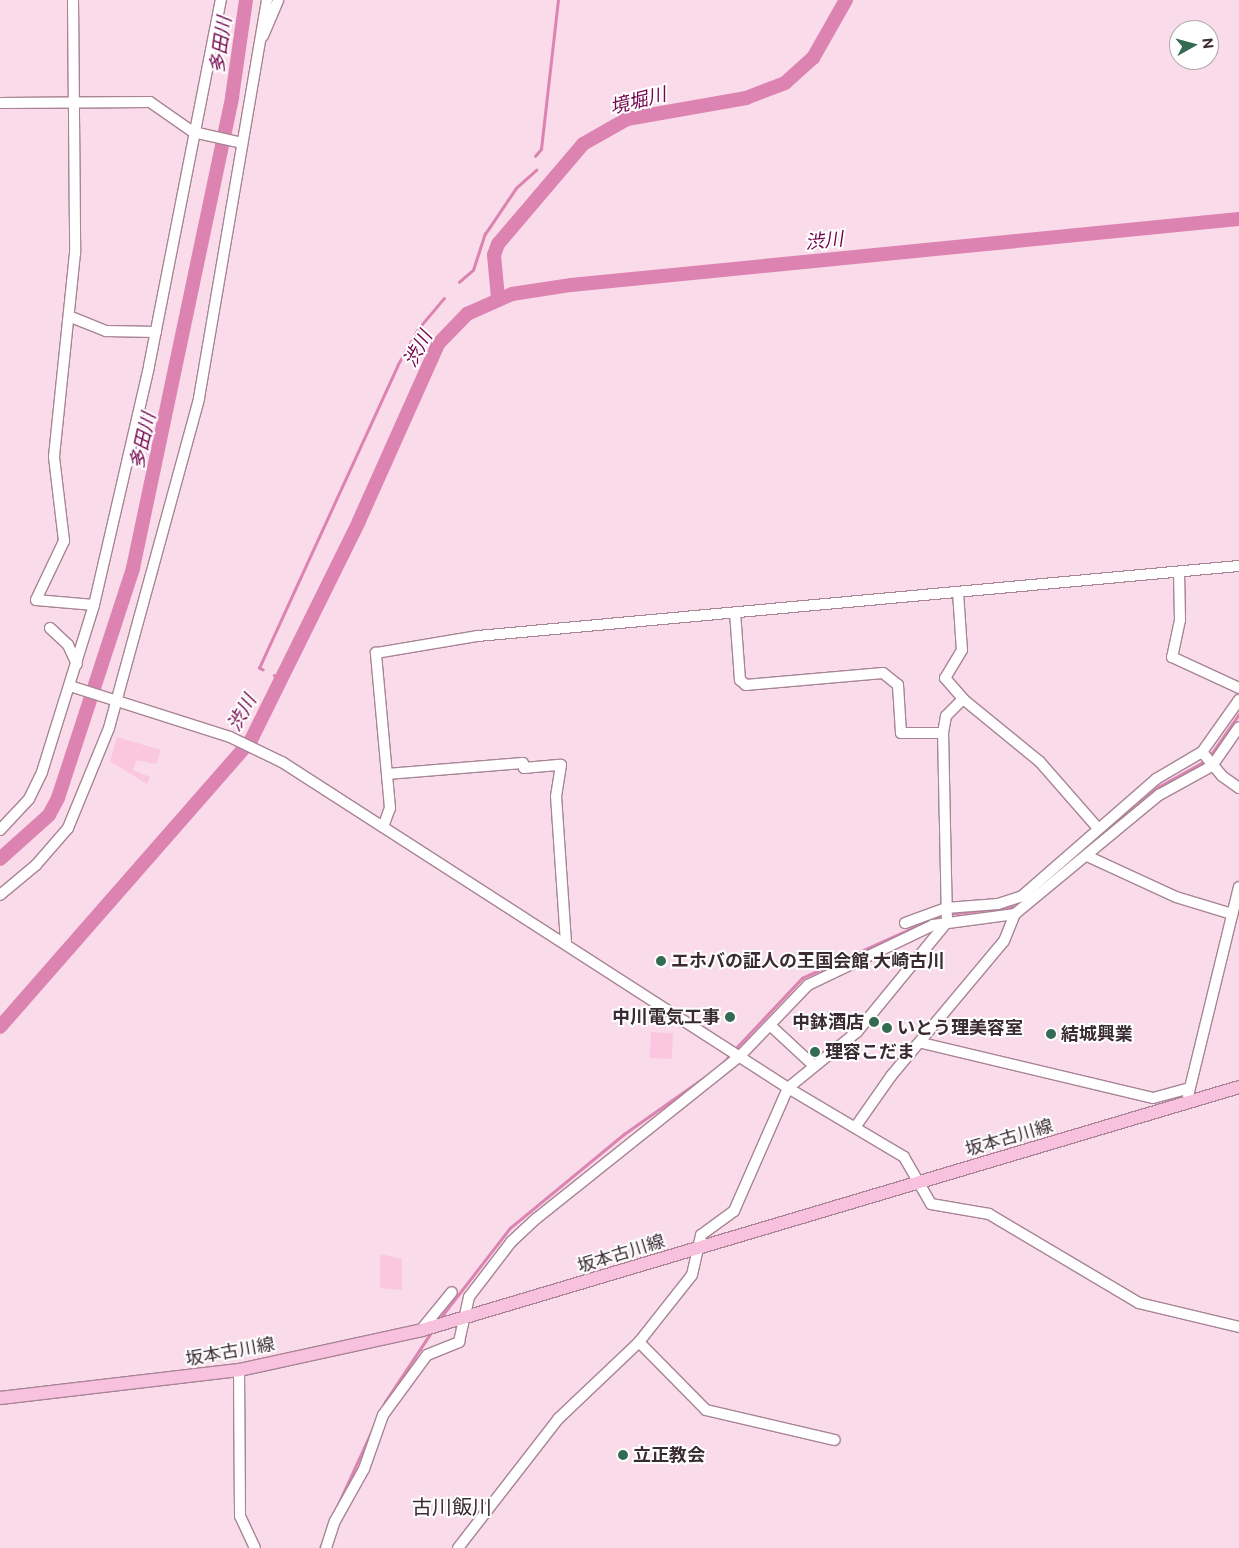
<!DOCTYPE html>
<html>
<head>
<meta charset="utf-8">
<style>
	body { margin:0 }
	#map { position:relative; width:1239px; height:1548px; overflow:hidden; background:#fadbea; font-family:"Public Sans","Noto Sans JP",sans-serif }
	div>[style] { position:absolute }
	.green>* { inset:0; background:#fbc6e0; transform-origin:0 0 }
	.stream>* { height:2.5px; margin:-1.25px; padding:0 1.25px; transform-origin:1.25px; border-radius:1.25px; background:#dc83b2 }
	.river>* { height:14px; margin:-7px; padding:0 7px; transform-origin:7px; border-radius:7px; background:#dc83b2 }
	.roads { filter:drop-shadow(1px 0 #a88495) drop-shadow(-1px 0 #a88495) drop-shadow(0 1px #a88495) drop-shadow(0 -1px #a88495) }
	.minor>* { height:10px; margin:-5px; padding:0 5px; transform-origin:5px; border-radius:5px; background:#fff }
	.major>* { height:12px; margin:-6px; padding:0 6px; transform-origin:6px; border-radius:6px; background:#f8c2df }
	.dots>* { width:14px; height:14px; translate:-50% -50%; box-sizing:border-box; border:2px solid #fff; border-radius:50% }
	span { translate:-50% -50%; white-space:nowrap; text-align:center; line-height:1.15; -webkit-text-stroke:4px #fff; paint-order:stroke }
	.poi-label { font-size:18px; color:#3a2b32; font-weight:700 }
	.left { translate:0 -50%; text-align:left }
	.right { translate:-100% -50%; text-align:right }
	.street-label { font-size:18px; color:#3a2b32 }
	.water-label { font-size:19px; color:#73054e; font-style:italic }
	.quarter-label { font-size:20px; color:#3a2b32 }
	.north { position:absolute; left:1169px; top:20px; width:50px; height:50px; box-sizing:border-box; background:#fff; border:1px solid #b0aaad; border-radius:50%; rotate:83deg; font-size:14px; font-weight:700; line-height:20px; text-align:center; color:#3a2b32 }
	.north::after { content:''; display:block; margin:auto; width:18px; height:22px; background:#336b53; clip-path:polygon(50% 0,100% 100%,50% 72%,0 100%) }
</style>
</head>
<body>
<div id="map">
	<div class="green">
		<i style="clip-path:polygon(117px 737px,161px 750px,156px 764px,137px 760px,133px 770px,150px 777px,147px 784px,110px 761px)"></i>
		<i style="left:651px;top:1032px;width:22px;height:26px;rotate:3deg"></i>
		<i style="clip-path:polygon(380px 1254px,402px 1259px,402px 1290px,380px 1288px)"></i>
	</div>
	<div class="stream">
		<i style="left:535px;top:156px;width:9px;rotate:-49deg"></i>
		<i style="left:541px;top:149px;width:150px;rotate:-83.5deg"></i>
		<i style="left:459px;top:282px;width:18px;rotate:-41deg"></i>
		<i style="left:473px;top:270px;width:38px;rotate:-72deg"></i>
		<i style="left:485px;top:234px;width:55px;rotate:-56deg"></i>
		<i style="left:516px;top:188px;width:27px;rotate:-42deg"></i>
		<i style="left:263px;top:670px;width:4px;rotate:-153deg"></i>
		<i style="left:259px;top:668px;width:332px;rotate:-65.4deg"></i>
		<i style="left:397px;top:366px;width:43px;rotate:-60.4deg"></i>
		<i style="left:418px;top:329px;width:40px;rotate:-50deg"></i>
		<i style="left:274px;top:675px;width:10px;rotate:29deg"></i>
		<i style="left:1210px;top:756px;width:51px;rotate:-55.4deg"></i>
		<i style="left:1075px;top:858px;width:109px;rotate:-40.5deg"></i>
		<i style="left:1158px;top:787px;width:56px;rotate:-28.9deg"></i>
		<i style="left:949px;top:914px;width:69px;rotate:-6.6deg"></i>
		<i style="left:734px;top:1050px;width:99px;rotate:-46.6deg"></i>
		<i style="left:802px;top:978px;width:153px;rotate:-24.4deg"></i>
		<i style="left:719px;top:1067px;width:18px;rotate:-47deg"></i>
		<i style="left:438px;top:1321px;width:118px;rotate:-52.3deg"></i>
		<i style="left:510px;top:1228px;width:148px;rotate:-39.5deg"></i>
		<i style="left:624px;top:1134px;width:104px;rotate:-35.2deg"></i>
		<i style="left:335px;top:1511px;width:120px;rotate:-65.4deg"></i>
		<i style="left:385px;top:1402px;width:82px;rotate:-56.5deg"></i>
		<i style="left:320px;top:1548px;width:10px;rotate:-66deg"></i>
	</div>
	<div class="river">
		<i style="left:498px;top:298px;width:43px;rotate:-95.3deg"></i>
		<i style="left:494px;top:255px;width:12px;rotate:-70deg"></i>
		<i style="left:498px;top:244px;width:131px;rotate:-49.6deg"></i>
		<i style="left:583px;top:144px;width:51px;rotate:-29.6deg"></i>
		<i style="left:627px;top:119px;width:121px;rotate:-10deg"></i>
		<i style="left:746px;top:98px;width:42px;rotate:-21deg"></i>
		<i style="left:785px;top:83px;width:38px;rotate:-42deg"></i>
		<i style="left:813px;top:58px;width:67px;rotate:-60.4deg"></i>
		<i style="left:0;top:859px;width:66px;rotate:-41.9deg"></i>
		<i style="left:49px;top:815px;width:19px;rotate:-62deg"></i>
		<i style="left:58px;top:798px;width:242px;rotate:-71.9deg"></i>
		<i style="left:133px;top:568px;width:481px;rotate:-78.1deg"></i>
		<i style="left:232px;top:97px;width:98px;rotate:-81.8deg"></i>
		<i style="left:0;top:1027px;width:381px;rotate:-48.8deg"></i>
		<i style="left:251px;top:740px;width:244px;rotate:-63.7deg"></i>
		<i style="left:359px;top:521px;width:194px;rotate:-65.9deg"></i>
		<i style="left:438px;top:344px;width:42px;rotate:-46deg"></i>
		<i style="left:467px;top:314px;width:49px;rotate:-24deg"></i>
		<i style="left:512px;top:294px;width:60px;rotate:-8.7deg"></i>
		<i style="left:571px;top:285px;width:671px;rotate:-5.64deg"></i>
	</div>
	<div class="roads">
		<div class="minor">
			<i style="left:73px;top:0;width:253px;rotate:89.5deg"></i>
			<i style="left:75px;top:253px;width:205px;rotate:95.9deg"></i>
			<i style="left:54px;top:457px;width:85px;rotate:83.2deg"></i>
			<i style="left:64px;top:541px;width:65px;rotate:115.4deg"></i>
			<i style="left:36px;top:600px;width:58px;rotate:4.9deg"></i>
			<i style="left:263px;top:36px;width:39px;rotate:-67deg"></i>
			<i style="left:0;top:103px;width:150px;rotate:-0.4deg"></i>
			<i style="left:150px;top:102px;width:52px;rotate:34.9deg"></i>
			<i style="left:193px;top:132px;width:50px;rotate:12.7deg"></i>
			<i style="left:71px;top:317px;width:38px;rotate:22deg"></i>
			<i style="left:106px;top:331px;width:50px;rotate:1.1deg"></i>
			<i style="left:1179px;top:572px;width:48px;rotate:88.8deg"></i>
			<i style="left:1180px;top:620px;width:38px;rotate:102deg"></i>
			<i style="left:1172px;top:657px;width:74px;rotate:24.8deg"></i>
			<i style="left:958px;top:592px;width:58px;rotate:86.1deg"></i>
			<i style="left:962px;top:650px;width:33px;rotate:121deg"></i>
			<i style="left:945px;top:678px;width:28px;rotate:49deg"></i>
			<i style="left:963px;top:699px;width:99px;rotate:39.3deg"></i>
			<i style="left:1040px;top:762px;width:86px;rotate:48.8deg"></i>
			<i style="left:50px;top:628px;width:25px;rotate:43deg"></i>
			<i style="left:68px;top:645px;width:21px;rotate:65deg"></i>
			<i style="left:70px;top:686px;width:168px;rotate:17.7deg"></i>
			<i style="left:230px;top:737px;width:58px;rotate:25.7deg"></i>
			<i style="left:282px;top:762px;width:602px;rotate:32.79deg"></i>
			<i style="left:788px;top:1088px;width:135px;rotate:30.7deg"></i>
			<i style="left:904px;top:1157px;width:54px;rotate:60.1deg"></i>
			<i style="left:931px;top:1204px;width:59px;rotate:9.8deg"></i>
			<i style="left:989px;top:1214px;width:174px;rotate:30.7deg"></i>
			<i style="left:1139px;top:1303px;width:103px;rotate:13.5deg"></i>
			<i style="left:943px;top:733px;width:17px;rotate:-80deg"></i>
			<i style="left:946px;top:716px;width:24px;rotate:-45deg"></i>
			<i style="left:1202px;top:752px;width:31px;rotate:50deg"></i>
			<i style="left:1222px;top:776px;width:21px;rotate:35deg"></i>
			<i style="left:387px;top:774px;width:136px;rotate:-4.6deg"></i>
			<i style="left:523px;top:763px;width:5px;rotate:79deg"></i>
			<i style="left:524px;top:768px;width:37px;rotate:-5deg"></i>
			<i style="left:561px;top:765px;width:31px;rotate:99deg"></i>
			<i style="left:556px;top:796px;width:148px;rotate:86.1deg"></i>
			<i style="left:383px;top:827px;width:20px;rotate:-70deg"></i>
			<i style="left:390px;top:808px;width:156px;rotate:-95.2deg"></i>
			<i style="left:376px;top:653px;width:103px;rotate:-9.5deg"></i>
			<i style="left:478px;top:636px;width:764px;rotate:-5.26deg"></i>
			<i style="left:0;top:830px;width:42px;rotate:-46.9deg"></i>
			<i style="left:29px;top:799px;width:30px;rotate:-64deg"></i>
			<i style="left:42px;top:772px;width:175px;rotate:-72.7deg"></i>
			<i style="left:94px;top:605px;width:245px;rotate:-77deg"></i>
			<i style="left:149px;top:366px;width:373px;rotate:-78.9deg"></i>
			<i style="left:1087px;top:856px;width:98px;rotate:24.7deg"></i>
			<i style="left:1176px;top:897px;width:59px;rotate:16.9deg"></i>
			<i style="left:0;top:895px;width:47px;rotate:-39.8deg"></i>
			<i style="left:36px;top:865px;width:49px;rotate:-49.1deg"></i>
			<i style="left:68px;top:828px;width:108px;rotate:-67.7deg"></i>
			<i style="left:109px;top:728px;width:342px;rotate:-74.7deg"></i>
			<i style="left:199px;top:398px;width:404px;rotate:-80.3deg"></i>
			<i style="left:905px;top:923px;width:44px;rotate:-20.1deg"></i>
			<i style="left:946px;top:908px;width:52px;rotate:-4.4deg"></i>
			<i style="left:998px;top:904px;width:25px;rotate:-18deg"></i>
			<i style="left:1022px;top:896px;width:178px;rotate:-41.1deg"></i>
			<i style="left:1156px;top:779px;width:53px;rotate:-30.4deg"></i>
			<i style="left:1202px;top:752px;width:64px;rotate:-54.6deg"></i>
			<i style="left:771px;top:1026px;width:56px;rotate:42.8deg"></i>
			<i style="left:922px;top:1043px;width:237px;rotate:13.4deg"></i>
			<i style="left:1153px;top:1098px;width:35px;rotate:-15deg"></i>
			<i style="left:1188px;top:1096px;width:215px;rotate:-76.3deg"></i>
			<i style="left:856px;top:1126px;width:61px;rotate:-55deg"></i>
			<i style="left:891px;top:1076px;width:176px;rotate:-50.1deg"></i>
			<i style="left:1004px;top:941px;width:29px;rotate:-68deg"></i>
			<i style="left:420px;top:1331px;width:50px;rotate:-50.6deg"></i>
			<i style="left:639px;top:1342px;width:95px;rotate:45.4deg"></i>
			<i style="left:706px;top:1410px;width:132px;rotate:13.1deg"></i>
			<i style="left:239px;top:1370px;width:146px;rotate:89.6deg"></i>
			<i style="left:240px;top:1516px;width:35px;rotate:65deg"></i>
			<i style="left:326px;top:1548px;width:28px;rotate:-72deg"></i>
			<i style="left:335px;top:1521px;width:60px;rotate:-60.9deg"></i>
			<i style="left:364px;top:1469px;width:57px;rotate:-70.6deg"></i>
			<i style="left:383px;top:1415px;width:74px;rotate:-53.7deg"></i>
			<i style="left:427px;top:1355px;width:35px;rotate:-22deg"></i>
			<i style="left:459px;top:1342px;width:46px;rotate:-77.5deg"></i>
			<i style="left:469px;top:1297px;width:69px;rotate:-52.6deg"></i>
			<i style="left:511px;top:1242px;width:35px;rotate:-43deg"></i>
			<i style="left:537px;top:1218px;width:260px;rotate:-38.6deg"></i>
			<i style="left:740px;top:1056px;width:98px;rotate:-46.2deg"></i>
			<i style="left:808px;top:985px;width:139px;rotate:-25.6deg"></i>
			<i style="left:933px;top:925px;width:83px;rotate:-7.6deg"></i>
			<i style="left:1015px;top:914px;width:187px;rotate:-39.6deg"></i>
			<i style="left:1159px;top:795px;width:60px;rotate:-28.7deg"></i>
			<i style="left:1212px;top:766px;width:47px;rotate:-55.3deg"></i>
			<i style="left:458px;top:1548px;width:163px;rotate:-52.2deg"></i>
			<i style="left:558px;top:1419px;width:112px;rotate:-43.5deg"></i>
			<i style="left:639px;top:1342px;width:85px;rotate:-51.7deg"></i>
			<i style="left:692px;top:1275px;width:41px;rotate:-77.3deg"></i>
			<i style="left:701px;top:1235px;width:41px;rotate:-36deg"></i>
			<i style="left:734px;top:1211px;width:134px;rotate:-66.3deg"></i>
			<i style="left:788px;top:1088px;width:89px;rotate:-39.1deg"></i>
			<i style="left:857px;top:1032px;width:142px;rotate:-50.7deg"></i>
			<i style="left:947px;top:922px;width:189px;rotate:-91.2deg"></i>
			<i style="left:943px;top:733px;width:42px;rotate:180deg"></i>
			<i style="left:901px;top:733px;width:48px;rotate:-93.6deg"></i>
			<i style="left:898px;top:685px;width:19px;rotate:-141deg"></i>
			<i style="left:883px;top:673px;width:138px;rotate:175deg"></i>
			<i style="left:746px;top:685px;width:8px;rotate:-140deg"></i>
			<i style="left:740px;top:680px;width:68px;rotate:-94.2deg"></i>
		</div>
		<div class="major">
			<i style="left:0;top:1398px;width:241px;rotate:-6.7deg"></i>
			<i style="left:239px;top:1370px;width:187px;rotate:-12.3deg"></i>
			<i style="left:422px;top:1330px;width:852px;rotate:-16.56deg"></i>
		</div>
	</div>
	<div class="dots">
		<i style="left:661px;top:961px;background:#336b53"></i>
		<i style="left:730px;top:1017px;background:#336b53"></i>
		<i style="left:874px;top:1022px;background:#336b53"></i>
		<i style="left:887px;top:1028px;background:#336b53"></i>
		<i style="left:1051px;top:1034px;background:#336b53"></i>
		<i style="left:815px;top:1052px;background:#336b53"></i>
		<i style="left:623px;top:1455px;background:#336b53"></i>
	</div>
	<div class="poi-label">
		<span class="left" style="left:671px;top:961px">エホバの証人の王国会館 大崎古川</span>
		<span class="right" style="left:720px;top:1017px">中川電気工事</span>
		<span class="right" style="left:864px;top:1022px">中鉢酒店</span>
		<span class="left" style="left:897px;top:1028px">いとう理美容室</span>
		<span class="left" style="left:1061px;top:1034px">結城興業</span>
		<span class="left" style="left:825px;top:1052px">理容こだま</span>
		<span class="left" style="left:633px;top:1455px">立正教会</span>
	</div>
	<div class="street-label">
		<span style="left:1009px;top:1138px;rotate:-16deg">坂本古川線</span>
		<span style="left:621px;top:1254px;rotate:-17deg">坂本古川線</span>
		<span style="left:230px;top:1352px;rotate:-10deg">坂本古川線</span>
	</div>
	<div class="water-label">
		<span style="left:221px;top:45px;rotate:-82deg">多田川</span>
		<span style="left:638px;top:101px;rotate:-14deg">境堀川</span>
		<span style="left:824px;top:241px;rotate:-6deg">渋川</span>
		<span style="left:418px;top:349px;rotate:-61deg">渋川</span>
		<span style="left:143px;top:441px;rotate:-77deg">多田川</span>
		<span style="left:242px;top:713px;rotate:-61deg">渋川</span>
	</div>
	<div class="quarter-label">
		<span style="left:452px;top:1507px">古川飯川</span>
	</div>
	<div class="north">N</div>
</div>
</body>
</html>
